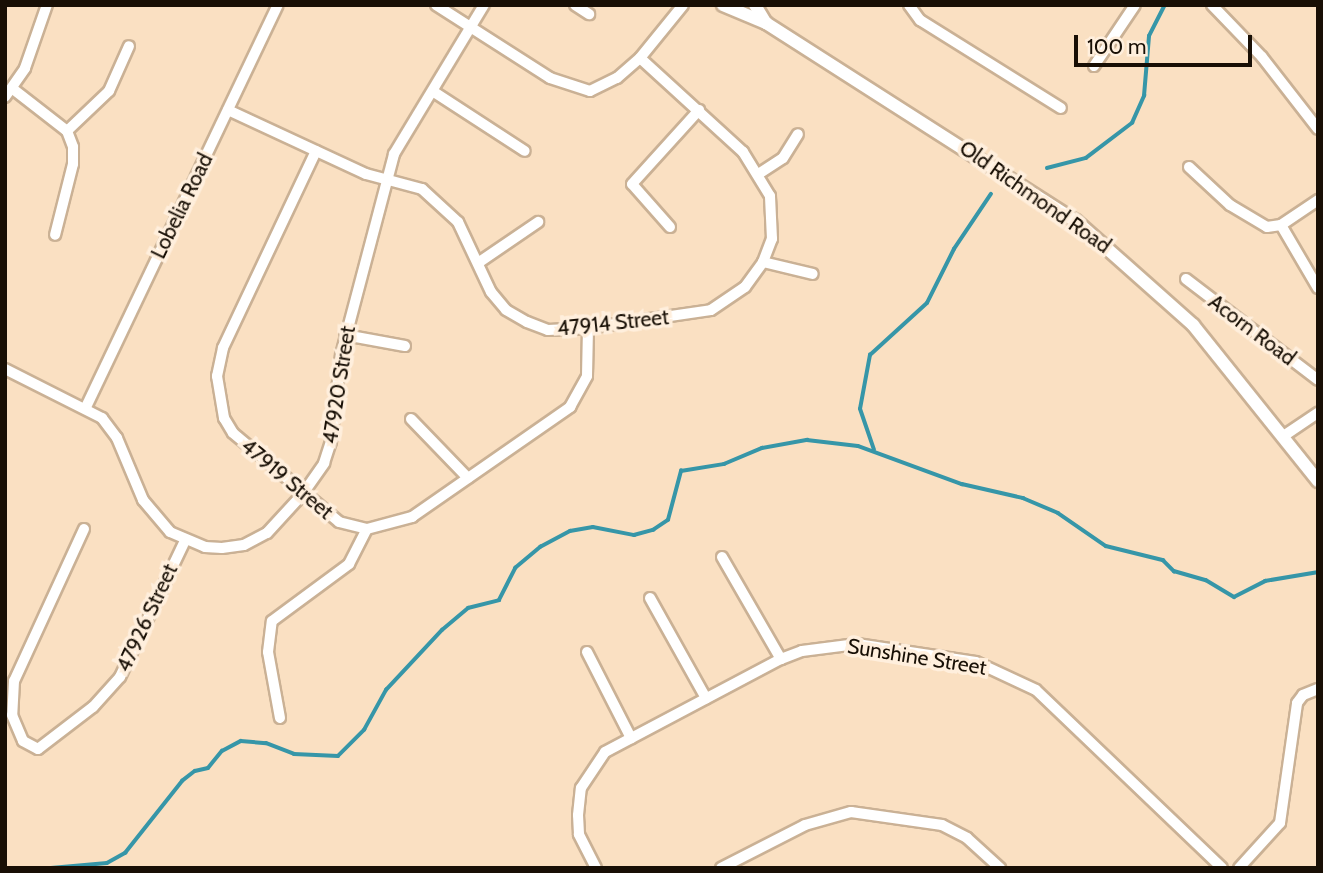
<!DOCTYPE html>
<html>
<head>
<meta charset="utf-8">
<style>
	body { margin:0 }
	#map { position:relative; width:1323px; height:873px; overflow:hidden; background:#fae0c2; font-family:Cabin,sans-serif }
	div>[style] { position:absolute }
	.stream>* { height:3.5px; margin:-1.75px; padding:0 1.75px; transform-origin:1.75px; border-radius:1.75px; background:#3696a8 }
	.roads { filter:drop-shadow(2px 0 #cab195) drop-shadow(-2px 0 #cab195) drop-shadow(0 2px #cab195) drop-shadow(0 -2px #cab195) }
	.minor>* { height:10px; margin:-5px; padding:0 5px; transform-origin:5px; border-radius:5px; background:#fff }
	.tertiary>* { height:12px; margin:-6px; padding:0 6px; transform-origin:6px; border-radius:6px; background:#fff }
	span { translate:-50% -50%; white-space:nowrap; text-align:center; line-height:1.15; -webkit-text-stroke:7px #ffefdd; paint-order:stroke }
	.street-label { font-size:21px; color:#180f05 }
	.frame { position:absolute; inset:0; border:7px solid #180f05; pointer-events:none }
	.scale { position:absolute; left:1074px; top:35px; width:178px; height:32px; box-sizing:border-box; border:4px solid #180f05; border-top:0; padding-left:9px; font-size:21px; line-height:24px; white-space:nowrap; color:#180f05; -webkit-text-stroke:5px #ffefdd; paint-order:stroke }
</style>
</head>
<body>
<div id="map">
	<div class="stream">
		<i style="left:1047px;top:168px;width:40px;rotate:-14.4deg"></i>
		<i style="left:1086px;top:158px;width:58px;rotate:-37.3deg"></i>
		<i style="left:1132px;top:123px;width:30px;rotate:-66deg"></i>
		<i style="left:1144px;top:96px;width:60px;rotate:-85.2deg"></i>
		<i style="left:1149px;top:36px;width:35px;rotate:-63deg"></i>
		<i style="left:874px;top:450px;width:43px;rotate:-108.9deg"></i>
		<i style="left:860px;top:409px;width:55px;rotate:-79.5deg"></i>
		<i style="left:870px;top:355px;width:77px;rotate:-42.4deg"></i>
		<i style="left:927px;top:303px;width:60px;rotate:-63.4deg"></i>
		<i style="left:954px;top:249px;width:66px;rotate:-56.1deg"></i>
		<i style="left:51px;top:868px;width:56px;rotate:-5.1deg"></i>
		<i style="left:107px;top:863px;width:21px;rotate:-29deg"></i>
		<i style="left:125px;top:853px;width:92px;rotate:-51.6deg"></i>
		<i style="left:182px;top:781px;width:16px;rotate:-38deg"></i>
		<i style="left:195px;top:771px;width:13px;rotate:-13deg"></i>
		<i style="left:208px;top:768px;width:22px;rotate:-51deg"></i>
		<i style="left:222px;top:751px;width:21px;rotate:-28deg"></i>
		<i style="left:241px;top:741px;width:25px;rotate:5deg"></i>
		<i style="left:266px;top:743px;width:30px;rotate:21deg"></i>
		<i style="left:294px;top:754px;width:44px;rotate:2.6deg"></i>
		<i style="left:338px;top:756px;width:37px;rotate:-45deg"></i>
		<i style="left:364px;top:730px;width:46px;rotate:-61.2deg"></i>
		<i style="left:386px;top:690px;width:82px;rotate:-47deg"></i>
		<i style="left:442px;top:630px;width:34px;rotate:-40deg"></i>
		<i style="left:468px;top:608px;width:32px;rotate:-14deg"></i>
		<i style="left:499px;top:600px;width:36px;rotate:-63deg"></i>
		<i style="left:515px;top:568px;width:33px;rotate:-40deg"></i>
		<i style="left:540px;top:547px;width:34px;rotate:-28deg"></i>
		<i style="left:570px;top:531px;width:23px;rotate:-10deg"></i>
		<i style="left:593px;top:527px;width:42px;rotate:11deg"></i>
		<i style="left:634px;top:535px;width:20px;rotate:-15deg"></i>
		<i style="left:653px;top:530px;width:18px;rotate:-34deg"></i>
		<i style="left:668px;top:520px;width:51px;rotate:-75.1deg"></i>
		<i style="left:681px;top:471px;width:44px;rotate:-9.2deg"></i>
		<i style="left:724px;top:464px;width:41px;rotate:-22.8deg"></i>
		<i style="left:762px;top:448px;width:46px;rotate:-10.1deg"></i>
		<i style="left:807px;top:440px;width:51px;rotate:6.7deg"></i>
		<i style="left:858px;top:446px;width:111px;rotate:20.1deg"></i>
		<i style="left:962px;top:484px;width:63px;rotate:12.9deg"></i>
		<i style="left:1023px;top:498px;width:38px;rotate:23deg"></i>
		<i style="left:1058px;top:513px;width:58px;rotate:34.5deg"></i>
		<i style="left:1106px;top:546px;width:59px;rotate:13.8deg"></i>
		<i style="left:1163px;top:560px;width:16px;rotate:45deg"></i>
		<i style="left:1174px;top:571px;width:33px;rotate:16deg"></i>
		<i style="left:1206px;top:580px;width:33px;rotate:31deg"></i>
		<i style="left:1234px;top:597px;width:35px;rotate:-27deg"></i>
		<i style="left:1265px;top:581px;width:54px;rotate:-9.6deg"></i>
	</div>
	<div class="roads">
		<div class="minor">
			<i style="left:436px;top:5px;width:135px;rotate:32.6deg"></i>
			<i style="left:550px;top:78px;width:42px;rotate:18deg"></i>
			<i style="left:590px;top:91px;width:30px;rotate:-26deg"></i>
			<i style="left:617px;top:78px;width:30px;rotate:-41deg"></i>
			<i style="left:640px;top:58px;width:68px;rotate:-50.9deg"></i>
			<i style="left:575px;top:5px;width:17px;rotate:33deg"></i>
			<i style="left:909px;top:5px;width:19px;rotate:54deg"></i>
			<i style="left:920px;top:20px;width:166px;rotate:32deg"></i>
			<i style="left:1212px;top:5px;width:72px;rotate:46.1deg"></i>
			<i style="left:1262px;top:57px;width:91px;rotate:52.1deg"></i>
			<i style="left:1094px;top:66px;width:73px;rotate:-56.1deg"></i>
			<i style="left:13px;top:89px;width:68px;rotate:37.9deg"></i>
			<i style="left:67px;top:131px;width:17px;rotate:69deg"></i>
			<i style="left:73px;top:147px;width:17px;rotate:90deg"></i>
			<i style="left:73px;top:164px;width:73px;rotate:104.2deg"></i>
			<i style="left:434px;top:92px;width:108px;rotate:33deg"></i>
			<i style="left:5px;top:97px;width:35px;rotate:-55deg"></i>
			<i style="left:25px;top:68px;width:67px;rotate:-70.8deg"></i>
			<i style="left:228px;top:110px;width:152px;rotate:24.9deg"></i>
			<i style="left:366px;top:174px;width:58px;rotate:15deg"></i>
			<i style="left:422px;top:189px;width:49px;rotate:42.5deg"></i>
			<i style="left:458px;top:222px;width:77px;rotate:64.8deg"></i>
			<i style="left:491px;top:292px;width:23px;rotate:50deg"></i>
			<i style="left:506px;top:310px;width:24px;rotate:30deg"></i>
			<i style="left:527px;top:322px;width:22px;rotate:21deg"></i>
			<i style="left:548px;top:330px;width:40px;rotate:-2.9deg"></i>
			<i style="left:588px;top:328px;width:124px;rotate:-8.3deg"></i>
			<i style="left:711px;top:310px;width:41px;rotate:-34.1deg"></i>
			<i style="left:745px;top:287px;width:31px;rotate:-54deg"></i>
			<i style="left:763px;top:262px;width:25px;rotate:-69deg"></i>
			<i style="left:772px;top:239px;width:43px;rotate:-92.7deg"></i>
			<i style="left:770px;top:196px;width:52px;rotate:-121.5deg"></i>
			<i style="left:743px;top:152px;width:139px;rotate:-137.6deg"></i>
			<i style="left:67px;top:131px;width:58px;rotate:-43.6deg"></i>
			<i style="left:109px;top:91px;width:49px;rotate:-66deg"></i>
			<i style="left:316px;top:151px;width:218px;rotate:115.3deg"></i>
			<i style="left:223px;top:348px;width:29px;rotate:102deg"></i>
			<i style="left:217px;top:376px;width:43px;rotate:80.5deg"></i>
			<i style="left:224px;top:418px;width:17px;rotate:59deg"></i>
			<i style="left:233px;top:433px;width:138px;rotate:40deg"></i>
			<i style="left:339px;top:522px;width:29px;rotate:14deg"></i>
			<i style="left:367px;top:529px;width:47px;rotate:-14.9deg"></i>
			<i style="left:412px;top:517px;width:193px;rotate:-34.8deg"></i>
			<i style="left:570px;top:407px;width:35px;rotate:-61deg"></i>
			<i style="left:587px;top:376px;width:48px;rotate:-88.8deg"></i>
			<i style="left:1189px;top:167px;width:56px;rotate:42.8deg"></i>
			<i style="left:1230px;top:205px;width:43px;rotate:30.7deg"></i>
			<i style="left:1267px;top:227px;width:14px;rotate:-8deg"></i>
			<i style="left:1281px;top:225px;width:45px;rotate:-34deg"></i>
			<i style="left:760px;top:173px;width:27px;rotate:-33deg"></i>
			<i style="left:783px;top:158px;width:28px;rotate:-58deg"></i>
			<i style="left:1281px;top:225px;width:73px;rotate:59.6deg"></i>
			<i style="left:670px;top:227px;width:57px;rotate:-131.5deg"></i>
			<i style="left:632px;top:184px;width:100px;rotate:-47.8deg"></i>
			<i style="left:763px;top:262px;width:51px;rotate:13.5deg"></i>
			<i style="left:478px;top:263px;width:73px;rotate:-34.3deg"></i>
			<i style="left:1186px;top:279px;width:166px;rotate:37.4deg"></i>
			<i style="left:345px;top:335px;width:61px;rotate:10.4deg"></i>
			<i style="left:5px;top:369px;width:109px;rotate:26.8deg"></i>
			<i style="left:102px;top:418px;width:25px;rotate:53deg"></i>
			<i style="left:117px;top:438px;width:67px;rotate:67.2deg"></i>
			<i style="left:143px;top:500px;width:42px;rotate:49.8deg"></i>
			<i style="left:170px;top:532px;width:38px;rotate:23deg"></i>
			<i style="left:205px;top:547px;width:17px;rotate:3deg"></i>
			<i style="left:222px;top:548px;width:22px;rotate:-8deg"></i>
			<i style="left:244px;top:545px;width:26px;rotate:-28deg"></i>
			<i style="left:267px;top:533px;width:52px;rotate:-47.4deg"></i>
			<i style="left:302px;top:495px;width:39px;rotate:-55deg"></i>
			<i style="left:324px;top:463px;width:22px;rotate:-72deg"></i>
			<i style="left:331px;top:442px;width:88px;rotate:-83.4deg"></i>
			<i style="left:341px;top:355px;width:208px;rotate:-75.2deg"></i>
			<i style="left:394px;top:154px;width:174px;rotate:-58.9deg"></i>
			<i style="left:86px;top:407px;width:445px;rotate:-64.5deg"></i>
			<i style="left:411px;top:419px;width:82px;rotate:46deg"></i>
			<i style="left:1285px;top:435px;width:40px;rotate:-34deg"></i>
			<i style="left:84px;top:529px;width:167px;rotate:114.7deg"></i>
			<i style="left:14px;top:681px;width:34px;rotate:93deg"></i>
			<i style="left:12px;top:715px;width:28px;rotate:67deg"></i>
			<i style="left:23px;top:741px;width:17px;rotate:28deg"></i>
			<i style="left:38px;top:749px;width:69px;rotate:-37.4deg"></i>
			<i style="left:93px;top:707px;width:40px;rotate:-48deg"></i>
			<i style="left:120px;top:677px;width:151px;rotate:-64.5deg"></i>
			<i style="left:722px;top:557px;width:118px;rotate:60deg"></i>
			<i style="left:650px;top:598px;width:115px;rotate:60.8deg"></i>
			<i style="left:587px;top:652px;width:97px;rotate:62.9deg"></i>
			<i style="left:280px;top:718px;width:67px;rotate:-100.3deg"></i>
			<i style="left:268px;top:652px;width:31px;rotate:-83deg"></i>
			<i style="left:272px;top:621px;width:96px;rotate:-36.5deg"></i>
			<i style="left:349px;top:564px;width:39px;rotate:-63deg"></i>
			<i style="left:596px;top:868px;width:38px;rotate:-117deg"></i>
			<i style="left:579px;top:834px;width:19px;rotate:-93deg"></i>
			<i style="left:578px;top:815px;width:27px;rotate:-84deg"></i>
			<i style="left:581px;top:788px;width:43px;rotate:-56.3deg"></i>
			<i style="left:605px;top:752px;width:199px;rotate:-27.9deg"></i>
			<i style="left:781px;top:659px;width:22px;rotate:-21deg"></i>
			<i style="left:802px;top:651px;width:55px;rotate:-7.3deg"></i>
			<i style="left:857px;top:644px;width:120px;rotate:8.6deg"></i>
			<i style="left:976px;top:662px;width:66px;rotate:25deg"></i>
			<i style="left:1036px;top:690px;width:257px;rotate:43.7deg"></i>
			<i style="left:721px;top:868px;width:94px;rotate:-27.1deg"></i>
			<i style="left:805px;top:825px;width:48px;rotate:-15.8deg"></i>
			<i style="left:851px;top:812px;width:92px;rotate:8.1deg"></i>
			<i style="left:942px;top:825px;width:28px;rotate:27deg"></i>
			<i style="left:967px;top:838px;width:45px;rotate:42.3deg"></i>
			<i style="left:1239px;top:868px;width:61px;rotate:-47.7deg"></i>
			<i style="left:1280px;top:823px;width:121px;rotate:-81.9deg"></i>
			<i style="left:1297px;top:703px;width:10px;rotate:-53deg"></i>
			<i style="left:1303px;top:695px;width:16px;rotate:-22deg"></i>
		</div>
		<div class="tertiary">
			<i style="left:723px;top:5px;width:47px;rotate:22.7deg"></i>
			<i style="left:766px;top:23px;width:368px;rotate:32.6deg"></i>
			<i style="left:1076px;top:221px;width:157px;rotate:41.6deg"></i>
			<i style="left:1193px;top:325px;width:200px;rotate:51.3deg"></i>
			<i style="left:755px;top:5px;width:21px;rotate:59deg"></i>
		</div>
	</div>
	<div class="street-label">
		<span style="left:1035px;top:197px;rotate:35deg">Old Richmond Road</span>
		<span style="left:182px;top:206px;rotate:-64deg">Lobelia Road</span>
		<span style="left:613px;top:323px;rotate:-6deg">47914 Street</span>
		<span style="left:1252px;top:330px;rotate:37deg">Acorn Road</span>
		<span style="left:339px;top:385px;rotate:-81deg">47920 Street</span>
		<span style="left:287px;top:479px;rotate:40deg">47919 Street</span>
		<span style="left:147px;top:618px;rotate:-65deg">47926 Street</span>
		<span style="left:917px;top:657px;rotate:9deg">Sunshine Street</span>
	</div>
	<div class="frame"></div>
	<div class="scale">100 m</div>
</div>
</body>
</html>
